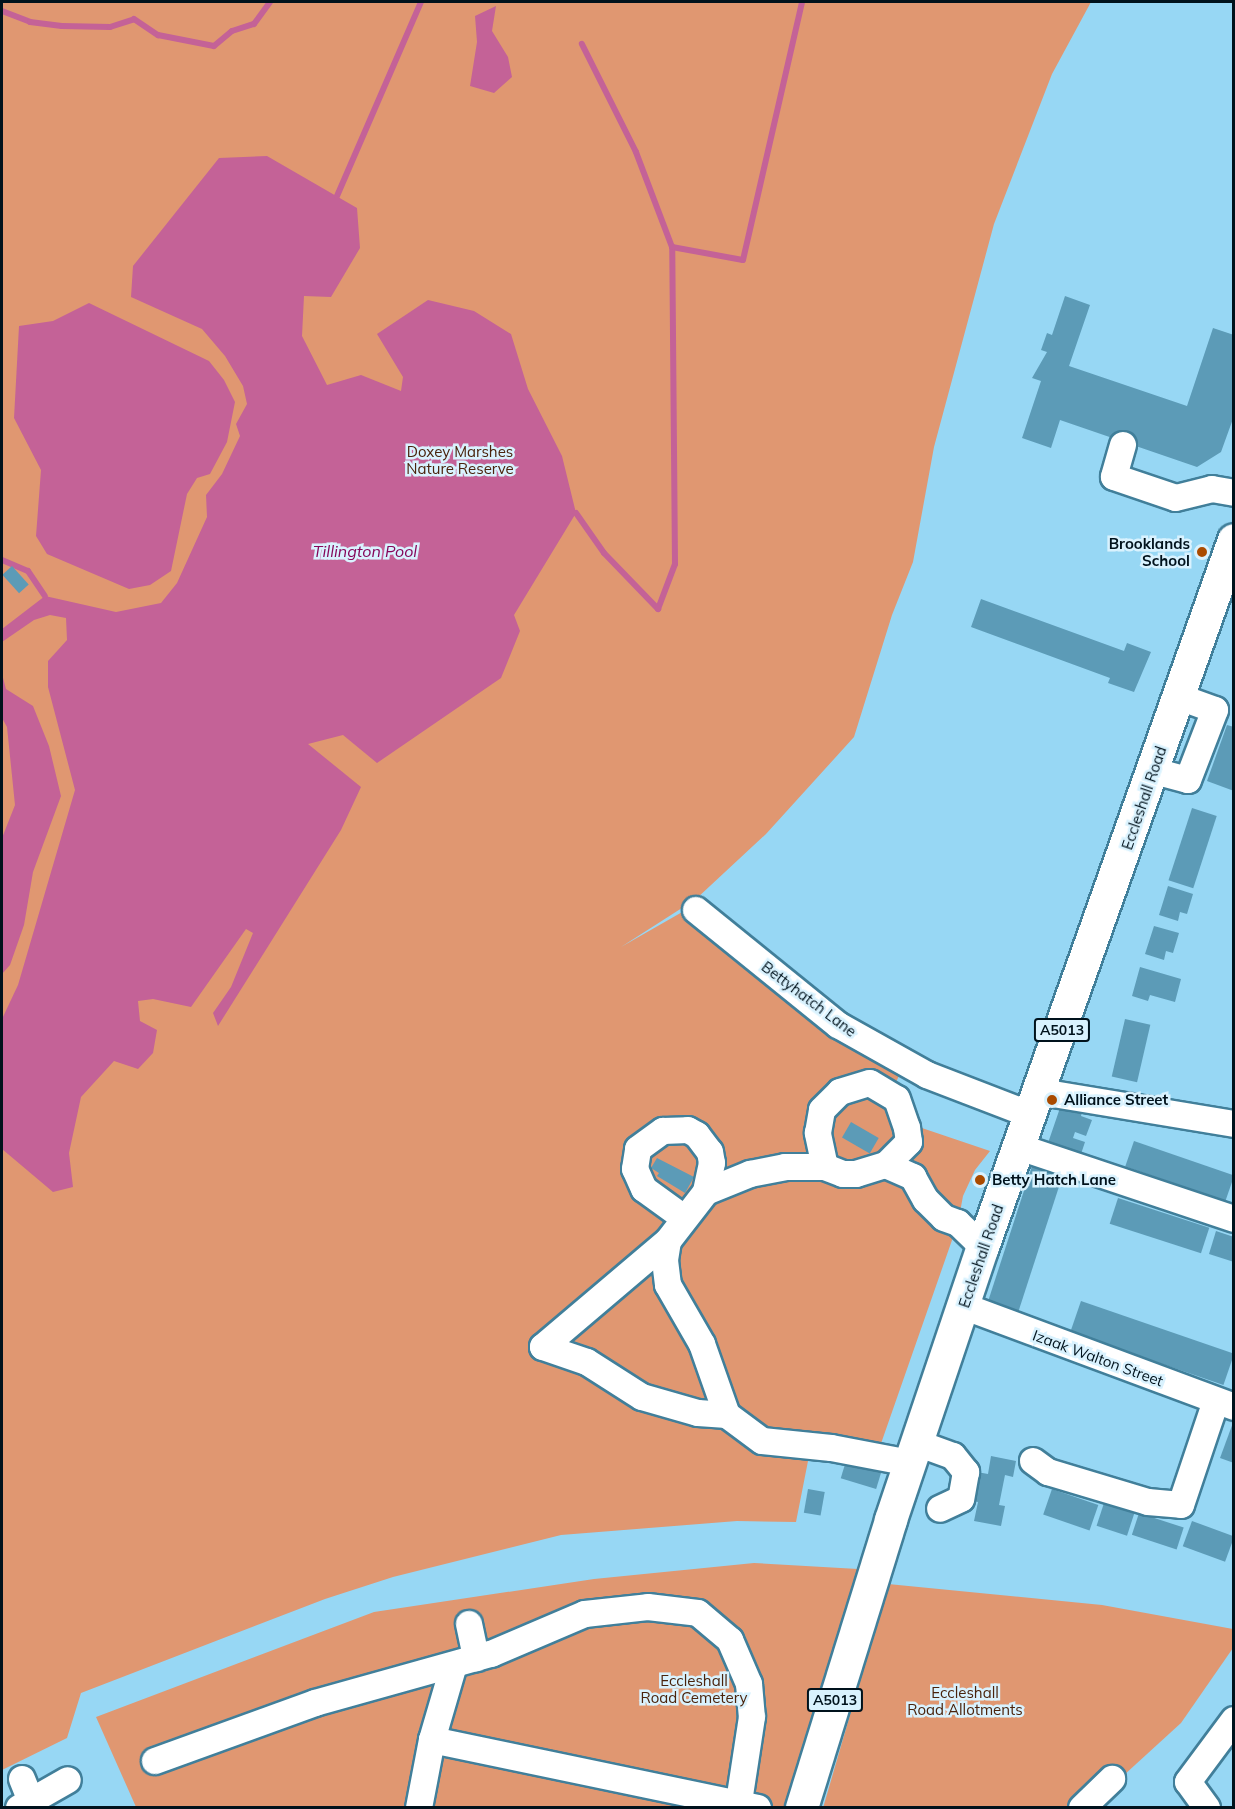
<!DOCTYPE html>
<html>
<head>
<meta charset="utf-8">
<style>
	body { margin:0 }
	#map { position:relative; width:1235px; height:1809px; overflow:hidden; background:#97d7f4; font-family:Mulish,sans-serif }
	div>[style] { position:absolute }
	.green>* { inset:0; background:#e09771 }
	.water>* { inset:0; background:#c46297 }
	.stream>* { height:6px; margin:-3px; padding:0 3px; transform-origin:3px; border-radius:3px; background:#c46297 }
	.building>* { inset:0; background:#5c9bb7; transform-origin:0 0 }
	.roads { filter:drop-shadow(2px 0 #417f9a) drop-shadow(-2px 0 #417f9a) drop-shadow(0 2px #417f9a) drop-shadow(0 -2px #417f9a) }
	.minor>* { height:26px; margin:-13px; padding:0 13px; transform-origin:13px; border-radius:13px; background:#fff }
	.major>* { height:32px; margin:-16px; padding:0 16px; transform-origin:16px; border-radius:16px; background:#fff }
	.dots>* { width:16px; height:16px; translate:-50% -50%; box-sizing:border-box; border:3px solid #d9f2fe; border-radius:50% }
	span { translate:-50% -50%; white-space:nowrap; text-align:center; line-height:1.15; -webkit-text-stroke:5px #d9f2fe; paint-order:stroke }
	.shield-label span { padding:2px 4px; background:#d9f2fe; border:2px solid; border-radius:4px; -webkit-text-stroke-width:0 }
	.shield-label { font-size:14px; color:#00121c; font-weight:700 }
	.park-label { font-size:15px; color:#4a230c }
	.poi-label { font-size:15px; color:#00121c; font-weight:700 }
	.right { translate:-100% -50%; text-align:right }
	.left { translate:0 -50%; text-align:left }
	.street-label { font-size:15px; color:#00121c }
	.water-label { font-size:16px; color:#850559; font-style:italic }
	.frame { position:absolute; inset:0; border:3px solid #00121c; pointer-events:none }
</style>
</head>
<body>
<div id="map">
	<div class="green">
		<i style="clip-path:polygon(2px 2px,1091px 2px,1052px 74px,994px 224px,934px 447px,913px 562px,892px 615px,854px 737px,766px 834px,696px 899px,621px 947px,684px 911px,902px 1069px,893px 1089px,913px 1125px,990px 1151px,975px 1170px,963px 1196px,958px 1223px,877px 1455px,809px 1456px,796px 1522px,737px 1521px,561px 1535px,393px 1577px,325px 1599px,81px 1693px,67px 1738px,2px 1770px)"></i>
		<i style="clip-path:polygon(754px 1563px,858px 1569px,802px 1747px,791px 1807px,136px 1807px,96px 1717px,374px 1612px,594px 1579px)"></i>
		<i style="clip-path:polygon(888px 1584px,1102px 1605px,1233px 1629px,1233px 1648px,1181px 1723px,1089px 1807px,823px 1808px)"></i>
	</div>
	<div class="water">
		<i style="clip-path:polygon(496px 6px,492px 31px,508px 57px,512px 77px,494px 93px,470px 86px,477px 42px,475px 16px)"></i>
		<i style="clip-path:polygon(267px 156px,357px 208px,360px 248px,331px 297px,304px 296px,302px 336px,327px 385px,361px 375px,401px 391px,403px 377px,377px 334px,428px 300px,474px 311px,511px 334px,528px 389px,562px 456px,576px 513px,514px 615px,520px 631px,501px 678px,377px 763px,343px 735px,308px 744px,361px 787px,341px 830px,218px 1026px,213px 1013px,231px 987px,253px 933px,246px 929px,191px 1007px,153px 999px,138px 1001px,140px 1021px,157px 1030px,153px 1053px,138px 1069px,114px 1061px,81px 1097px,69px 1153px,73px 1187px,53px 1192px,2px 1149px,2px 1019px,18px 985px,75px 790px,48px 687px,48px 661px,67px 640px,66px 618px,50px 615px,34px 620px,2px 642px,2px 629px,45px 596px,116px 612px,161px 603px,177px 583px,207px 517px,206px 495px,222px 474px,240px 436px,236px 424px,247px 404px,243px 386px,225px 356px,202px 329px,131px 297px,133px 266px,219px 158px)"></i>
		<i style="clip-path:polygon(89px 303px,209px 361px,224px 380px,235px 402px,227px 442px,210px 474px,197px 478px,187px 494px,171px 571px,150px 585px,129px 589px,47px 554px,36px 536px,41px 470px,14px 418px,19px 326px,53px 321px)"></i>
		<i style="clip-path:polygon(2px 674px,6px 689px,33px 706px,49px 746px,61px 796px,33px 872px,24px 925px,10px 965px,2px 974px,2px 838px,15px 805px,7px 727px,2px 718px)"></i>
	</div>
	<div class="stream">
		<i style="left:2px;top:11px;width:30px;rotate:21deg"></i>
		<i style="left:30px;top:22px;width:32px;rotate:7deg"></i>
		<i style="left:62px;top:26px;width:48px;rotate:1.2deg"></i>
		<i style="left:110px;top:27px;width:25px;rotate:-18deg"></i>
		<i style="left:134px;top:19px;width:29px;rotate:34deg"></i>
		<i style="left:158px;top:35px;width:57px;rotate:11.1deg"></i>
		<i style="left:214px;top:46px;width:23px;rotate:-40deg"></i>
		<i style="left:232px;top:31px;width:23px;rotate:-18deg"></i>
		<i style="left:254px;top:24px;width:27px;rotate:-54deg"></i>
		<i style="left:337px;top:196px;width:211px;rotate:-66.6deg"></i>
		<i style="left:672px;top:247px;width:72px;rotate:10.4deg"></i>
		<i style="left:743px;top:260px;width:265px;rotate:-77.1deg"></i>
		<i style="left:576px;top:513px;width:49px;rotate:55deg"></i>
		<i style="left:604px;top:553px;width:78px;rotate:46deg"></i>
		<i style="left:658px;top:609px;width:48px;rotate:-69.3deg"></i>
		<i style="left:675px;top:564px;width:317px;rotate:-90.5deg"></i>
		<i style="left:672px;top:247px;width:102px;rotate:-110.8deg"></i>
		<i style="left:636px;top:152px;width:121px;rotate:-116.6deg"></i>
		<i style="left:2px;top:560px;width:28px;rotate:23deg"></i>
		<i style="left:28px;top:571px;width:30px;rotate:56deg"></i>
	</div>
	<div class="building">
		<i style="clip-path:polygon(1065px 296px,1090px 305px,1069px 366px,1187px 406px,1213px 328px,1234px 335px,1234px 416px,1221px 452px,1197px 467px,1060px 420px,1051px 448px,1022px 438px,1041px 381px,1032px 378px,1047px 352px,1041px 350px,1047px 333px,1052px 335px)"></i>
		<i style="left:12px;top:566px;width:25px;height:13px;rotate:48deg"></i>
		<i style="clip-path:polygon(981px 599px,1124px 651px,1127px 643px,1151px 652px,1134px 692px,1108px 683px,1110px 678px,971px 627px)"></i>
		<i style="clip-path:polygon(1227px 725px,1234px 727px,1234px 791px,1207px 781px)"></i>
		<i style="left:1192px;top:808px;width:26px;height:76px;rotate:18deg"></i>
		<i style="clip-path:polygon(1168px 886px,1193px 894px,1187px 914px,1180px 912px,1178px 921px,1159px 915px)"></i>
		<i style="clip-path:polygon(1154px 926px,1179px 933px,1173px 953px,1166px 951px,1164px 960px,1145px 954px)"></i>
		<i style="clip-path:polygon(1140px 967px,1181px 979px,1175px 1002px,1150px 995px,1148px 1001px,1132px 996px)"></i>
		<i style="left:1125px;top:1019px;width:26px;height:59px;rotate:13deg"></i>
		<i style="clip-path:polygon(1061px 1105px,1083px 1108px,1081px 1116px,1092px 1120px,1086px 1136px,1075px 1132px,1073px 1138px,1085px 1142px,1081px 1154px,1048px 1143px)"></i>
		<i style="left:851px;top:1122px;width:32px;height:18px;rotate:30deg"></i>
		<i style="left:1134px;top:1141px;width:106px;height:27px;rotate:19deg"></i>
		<i style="clip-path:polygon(657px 1158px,694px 1177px,685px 1193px,657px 1176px,659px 1173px,651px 1168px)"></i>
		<i style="left:1033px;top:1163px;width:32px;height:153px;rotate:18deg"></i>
		<i style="left:1118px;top:1198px;width:96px;height:27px;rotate:18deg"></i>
		<i style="clip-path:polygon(1216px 1231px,1234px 1237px,1234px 1262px,1209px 1254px)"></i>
		<i style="left:1081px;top:1301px;width:162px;height:33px;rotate:19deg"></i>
		<i style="clip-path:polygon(1234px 1420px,1234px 1463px,1220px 1458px)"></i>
		<i style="clip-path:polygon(991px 1456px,1016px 1461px,1013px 1477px,1005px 1475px,999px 1505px,1005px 1506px,1001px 1526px,974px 1521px,978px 1502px,971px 1501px,977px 1472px,988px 1474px)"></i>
		<i style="left:846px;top:1461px;width:37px;height:18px;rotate:17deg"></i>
		<i style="left:808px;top:1489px;width:17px;height:24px;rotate:10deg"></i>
		<i style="left:1052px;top:1489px;width:49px;height:27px;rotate:19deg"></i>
		<i style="left:1104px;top:1503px;width:32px;height:24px;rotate:18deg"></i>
		<i style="left:1139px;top:1513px;width:47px;height:23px;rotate:18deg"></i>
		<i style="left:1192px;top:1521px;width:45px;height:27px;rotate:20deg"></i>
	</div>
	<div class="roads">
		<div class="minor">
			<i style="left:1123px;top:445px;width:33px;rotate:106deg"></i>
			<i style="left:1114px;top:477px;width:65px;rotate:18.7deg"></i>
			<i style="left:1176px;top:498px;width:37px;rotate:-14deg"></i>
			<i style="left:1212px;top:489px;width:22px;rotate:10deg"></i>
			<i style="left:1154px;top:771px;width:35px;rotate:15deg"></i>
			<i style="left:1188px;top:780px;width:75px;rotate:-68.9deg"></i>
			<i style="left:1215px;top:710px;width:37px;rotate:-160deg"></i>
			<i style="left:696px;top:910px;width:183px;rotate:39deg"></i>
			<i style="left:838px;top:1025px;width:102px;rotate:29.3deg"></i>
			<i style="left:927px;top:1075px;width:111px;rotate:21deg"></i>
			<i style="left:1041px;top:1092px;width:196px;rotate:9.4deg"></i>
			<i style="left:1019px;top:1147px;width:227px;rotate:18.5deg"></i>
			<i style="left:825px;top:1167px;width:35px;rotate:-102deg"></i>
			<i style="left:818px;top:1133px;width:23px;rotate:-80deg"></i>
			<i style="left:822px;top:1110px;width:25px;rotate:-45deg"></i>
			<i style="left:840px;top:1092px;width:31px;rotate:-17deg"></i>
			<i style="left:870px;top:1083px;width:31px;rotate:31deg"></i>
			<i style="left:897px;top:1099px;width:31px;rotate:71deg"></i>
			<i style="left:907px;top:1128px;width:14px;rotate:82deg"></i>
			<i style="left:909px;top:1142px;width:33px;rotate:135deg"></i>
			<i style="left:684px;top:1218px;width:49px;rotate:-144.1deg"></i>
			<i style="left:644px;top:1189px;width:22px;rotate:-114deg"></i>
			<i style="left:635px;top:1169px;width:20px;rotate:-81deg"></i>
			<i style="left:638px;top:1149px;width:31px;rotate:-36deg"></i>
			<i style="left:663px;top:1131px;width:25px;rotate:-2deg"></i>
			<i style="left:688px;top:1130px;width:10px;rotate:29deg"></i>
			<i style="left:697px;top:1135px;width:21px;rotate:53deg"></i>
			<i style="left:710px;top:1152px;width:11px;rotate:80deg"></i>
			<i style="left:712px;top:1163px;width:30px;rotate:102deg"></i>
			<i style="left:963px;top:1306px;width:289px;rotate:20.4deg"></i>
			<i style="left:543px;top:1347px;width:46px;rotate:18.8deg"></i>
			<i style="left:587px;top:1362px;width:65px;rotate:32.5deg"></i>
			<i style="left:642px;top:1397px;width:58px;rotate:15.9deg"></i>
			<i style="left:698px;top:1413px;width:29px;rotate:4deg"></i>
			<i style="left:543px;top:1347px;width:164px;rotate:-40.3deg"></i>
			<i style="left:917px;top:1443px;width:38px;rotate:20deg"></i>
			<i style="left:953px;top:1456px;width:21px;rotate:51deg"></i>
			<i style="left:966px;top:1472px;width:27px;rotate:100deg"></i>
			<i style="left:961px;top:1499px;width:23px;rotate:155deg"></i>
			<i style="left:1033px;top:1461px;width:19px;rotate:36deg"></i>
			<i style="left:1048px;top:1472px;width:104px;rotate:16.7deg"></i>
			<i style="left:1148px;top:1502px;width:33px;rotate:5deg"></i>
			<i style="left:1181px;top:1505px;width:110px;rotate:-71.4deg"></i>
			<i style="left:910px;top:1463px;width:80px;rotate:-169.2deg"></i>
			<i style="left:831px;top:1448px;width:69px;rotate:-174.2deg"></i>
			<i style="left:762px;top:1441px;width:44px;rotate:-143.4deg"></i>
			<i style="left:727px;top:1415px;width:75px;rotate:-109.4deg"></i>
			<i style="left:702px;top:1344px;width:68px;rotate:-120deg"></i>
			<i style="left:668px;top:1285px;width:25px;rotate:-97deg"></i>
			<i style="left:665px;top:1260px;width:19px;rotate:-81deg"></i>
			<i style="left:668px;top:1241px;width:62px;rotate:-52.2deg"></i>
			<i style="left:706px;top:1192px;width:48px;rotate:-22.2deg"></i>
			<i style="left:750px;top:1174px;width:36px;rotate:-11deg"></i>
			<i style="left:785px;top:1167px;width:40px"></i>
			<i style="left:825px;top:1167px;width:19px;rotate:21deg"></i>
			<i style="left:843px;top:1174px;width:13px"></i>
			<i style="left:856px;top:1174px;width:31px;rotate:-17deg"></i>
			<i style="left:886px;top:1165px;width:30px;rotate:24deg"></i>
			<i style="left:913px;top:1177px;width:26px;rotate:61deg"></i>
			<i style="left:926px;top:1200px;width:25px;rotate:45deg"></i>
			<i style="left:944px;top:1218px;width:15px;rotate:20deg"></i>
			<i style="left:958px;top:1223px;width:35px;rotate:44deg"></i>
			<i style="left:469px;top:1624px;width:35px;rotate:78deg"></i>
			<i style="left:432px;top:1740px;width:333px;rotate:11.8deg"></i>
			<i style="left:155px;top:1761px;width:170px;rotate:-19.9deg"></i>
			<i style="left:315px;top:1703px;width:183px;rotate:-15.6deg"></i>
			<i style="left:491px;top:1654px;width:102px;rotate:-23.1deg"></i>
			<i style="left:585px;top:1614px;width:63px;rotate:-6.3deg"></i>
			<i style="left:648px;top:1607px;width:50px;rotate:6.8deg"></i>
			<i style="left:698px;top:1613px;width:42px;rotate:40.2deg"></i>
			<i style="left:730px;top:1640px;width:48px;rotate:66.6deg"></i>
			<i style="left:749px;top:1684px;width:33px;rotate:85deg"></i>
			<i style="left:752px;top:1717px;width:92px;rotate:98.7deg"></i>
			<i style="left:22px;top:1779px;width:22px;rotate:68deg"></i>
			<i style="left:19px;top:1808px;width:56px;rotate:-29.7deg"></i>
			<i style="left:419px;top:1808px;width:69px;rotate:-79.2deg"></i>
			<i style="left:432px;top:1740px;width:78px;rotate:-73.7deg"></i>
			<i style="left:1082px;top:1808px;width:42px;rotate:-44deg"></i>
			<i style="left:1207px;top:1808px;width:32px;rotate:-126deg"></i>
			<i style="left:1188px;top:1782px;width:77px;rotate:-53.4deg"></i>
		</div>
		<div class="major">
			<i style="left:802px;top:1808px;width:301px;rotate:-72.8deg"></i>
			<i style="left:891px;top:1520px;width:288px;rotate:-71.4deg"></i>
			<i style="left:983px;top:1247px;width:750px;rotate:-70.45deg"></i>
		</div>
	</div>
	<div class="dots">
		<i style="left:1202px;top:552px;background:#aa4b00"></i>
		<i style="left:1052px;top:1100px;background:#aa4b00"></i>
		<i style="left:980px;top:1180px;background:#aa4b00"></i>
	</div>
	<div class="shield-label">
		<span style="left:1062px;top:1030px">A5013</span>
		<span style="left:835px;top:1700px">A5013</span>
	</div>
	<div class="park-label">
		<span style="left:460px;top:460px">Doxey Marshes<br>Nature Reserve</span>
		<span style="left:694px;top:1689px">Eccleshall<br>Road Cemetery</span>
		<span style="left:965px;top:1701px">Eccleshall<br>Road Allotments</span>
	</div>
	<div class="poi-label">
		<span class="right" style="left:1190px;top:552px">Brooklands<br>School</span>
		<span class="left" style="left:1064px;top:1100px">Alliance Street</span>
		<span class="left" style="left:992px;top:1180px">Betty Hatch Lane</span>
	</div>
	<div class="street-label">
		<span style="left:1144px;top:798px;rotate:-71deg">Eccleshall Road</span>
		<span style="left:809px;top:999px;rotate:37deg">Bettyhatch Lane</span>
		<span style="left:981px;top:1256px;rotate:-71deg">Eccleshall Road</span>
		<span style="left:1098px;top:1358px;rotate:20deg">Izaak Walton Street</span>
	</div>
	<div class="water-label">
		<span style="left:365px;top:551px">Tillington Pool</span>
	</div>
	<div class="frame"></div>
</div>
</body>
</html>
